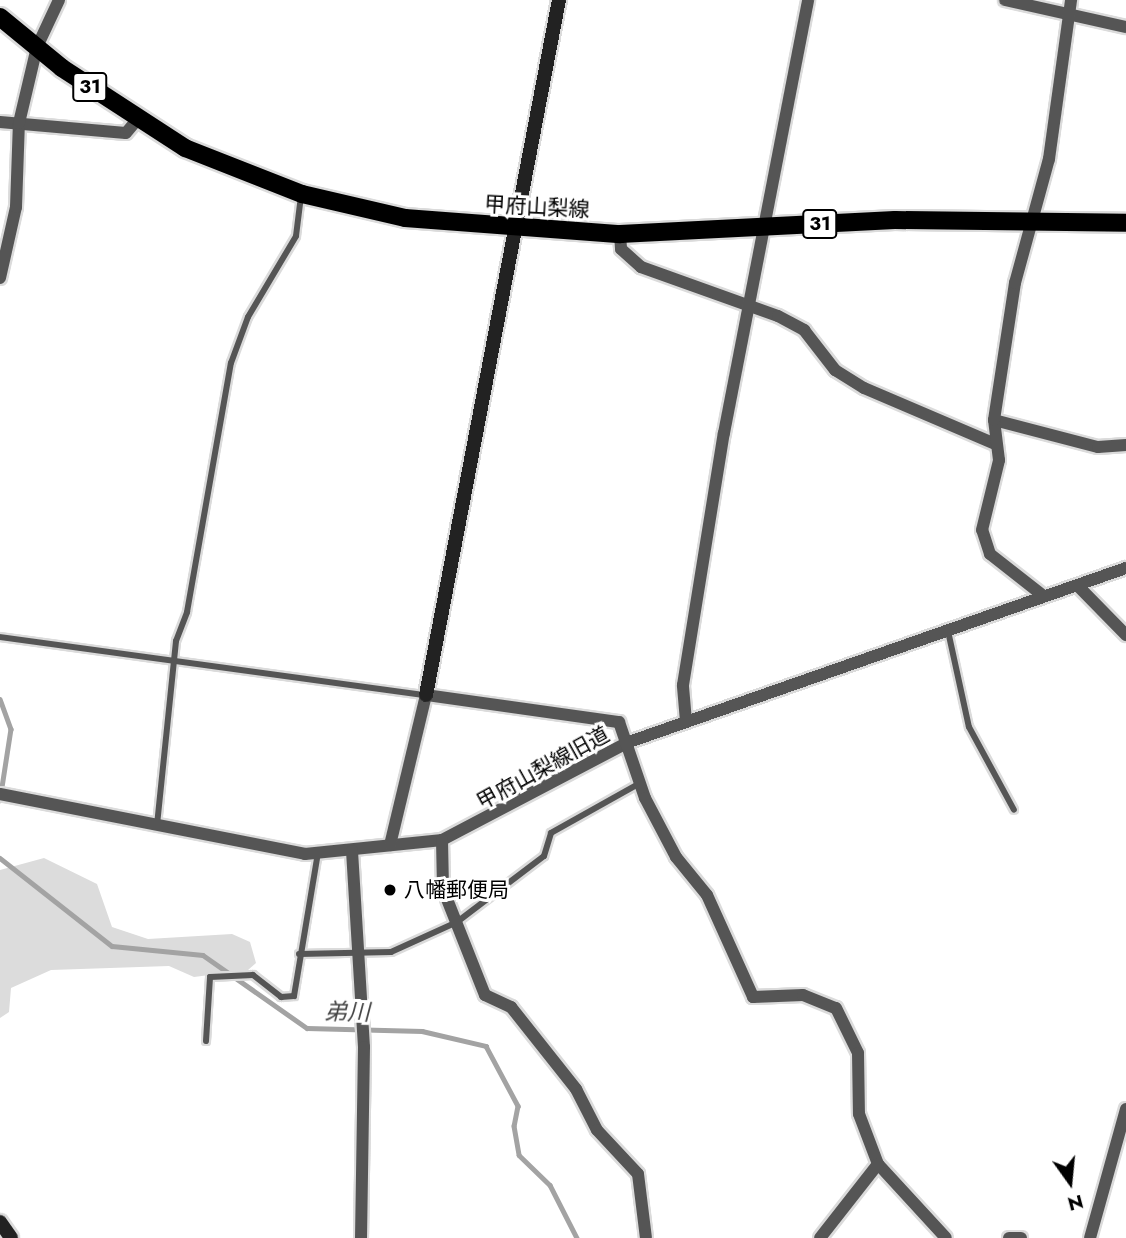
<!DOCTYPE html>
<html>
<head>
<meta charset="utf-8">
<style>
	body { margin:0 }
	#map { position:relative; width:1126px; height:1238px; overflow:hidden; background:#fff; font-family:Jost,"Noto Sans JP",sans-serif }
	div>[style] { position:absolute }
	.green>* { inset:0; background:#dcdcdc }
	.stream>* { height:4.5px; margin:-2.25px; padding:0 2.25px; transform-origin:2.25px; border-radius:2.25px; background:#a3a3a3 }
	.roads { filter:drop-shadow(2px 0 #dbdbdb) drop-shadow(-2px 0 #dbdbdb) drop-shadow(0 2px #dbdbdb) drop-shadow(0 -2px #dbdbdb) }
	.lane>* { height:6px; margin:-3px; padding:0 3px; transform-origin:3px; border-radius:3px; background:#555 }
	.street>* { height:12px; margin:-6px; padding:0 6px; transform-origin:6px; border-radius:6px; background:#555 }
	.secondary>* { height:14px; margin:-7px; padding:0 7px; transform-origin:7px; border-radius:7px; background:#222 }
	.primary>* { height:18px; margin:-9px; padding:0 9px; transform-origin:9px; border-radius:9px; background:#000 }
	.dots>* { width:19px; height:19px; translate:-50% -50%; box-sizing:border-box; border:4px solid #fff; border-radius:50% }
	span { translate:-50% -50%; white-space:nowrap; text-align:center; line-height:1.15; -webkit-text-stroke:6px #fff; paint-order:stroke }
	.shield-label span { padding:2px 5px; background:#fff; border:2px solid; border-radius:5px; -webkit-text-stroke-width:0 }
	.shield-label { font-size:19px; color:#000; font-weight:700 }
	.street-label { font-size:21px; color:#000 }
	.poi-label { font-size:21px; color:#000 }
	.left { translate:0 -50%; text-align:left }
	.water-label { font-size:23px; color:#444; font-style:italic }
	.north { position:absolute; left:1035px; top:1147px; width:70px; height:70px; -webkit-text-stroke:5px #fff; paint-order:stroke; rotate:165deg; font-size:19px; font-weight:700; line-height:28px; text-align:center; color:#000 }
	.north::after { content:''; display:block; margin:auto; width:24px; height:32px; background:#000; clip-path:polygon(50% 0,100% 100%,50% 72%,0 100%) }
</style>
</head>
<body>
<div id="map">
	<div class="green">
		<i style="clip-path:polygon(44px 858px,97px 884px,112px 927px,148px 939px,232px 934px,250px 942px,256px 963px,248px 970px,194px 977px,169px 966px,51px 970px,11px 988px,9px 1012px,0 1018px,0 870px)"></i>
	</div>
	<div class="stream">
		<i style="left:0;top:699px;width:32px;rotate:70deg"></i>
		<i style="left:11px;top:729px;width:72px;rotate:98.8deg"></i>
		<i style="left:0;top:858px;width:142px;rotate:38.2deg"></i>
		<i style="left:112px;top:946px;width:91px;rotate:5.6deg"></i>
		<i style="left:203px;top:955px;width:127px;rotate:35.1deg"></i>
		<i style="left:307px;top:1028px;width:115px;rotate:1.5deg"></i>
		<i style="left:422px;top:1031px;width:66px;rotate:13.2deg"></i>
		<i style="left:486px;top:1046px;width:68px;rotate:61.9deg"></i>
		<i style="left:518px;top:1106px;width:20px;rotate:101deg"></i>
		<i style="left:514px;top:1126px;width:29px;rotate:80deg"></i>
		<i style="left:519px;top:1155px;width:43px;rotate:44.1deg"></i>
		<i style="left:550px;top:1185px;width:59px;rotate:63deg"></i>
	</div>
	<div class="roads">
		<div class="lane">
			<i style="left:948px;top:631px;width:98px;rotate:77.7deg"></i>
			<i style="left:969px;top:727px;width:94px;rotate:61.5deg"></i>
			<i style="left:0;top:637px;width:430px;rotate:7.8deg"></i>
			<i style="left:157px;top:825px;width:185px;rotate:-84.1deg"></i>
			<i style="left:176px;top:641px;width:31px;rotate:-69deg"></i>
			<i style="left:187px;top:612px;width:253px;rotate:-80deg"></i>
			<i style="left:231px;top:363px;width:49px;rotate:-69.7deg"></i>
			<i style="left:248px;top:317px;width:94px;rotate:-59.3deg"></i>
			<i style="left:296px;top:236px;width:40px;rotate:-82.9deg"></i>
			<i style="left:299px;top:954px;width:92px;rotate:-1.2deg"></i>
			<i style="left:391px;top:952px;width:72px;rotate:-24.4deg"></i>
			<i style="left:457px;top:922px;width:109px;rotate:-37.2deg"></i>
			<i style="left:544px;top:856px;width:24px;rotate:-73deg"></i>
			<i style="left:551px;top:833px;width:102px;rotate:-29.3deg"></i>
			<i style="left:206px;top:1041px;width:64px;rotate:-86.4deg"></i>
			<i style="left:210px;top:977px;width:43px;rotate:-2.7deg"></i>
			<i style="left:253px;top:975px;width:36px;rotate:38deg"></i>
			<i style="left:281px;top:997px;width:13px;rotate:-4deg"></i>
			<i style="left:294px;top:996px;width:145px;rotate:-80.5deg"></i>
		</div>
		<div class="street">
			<i style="left:1005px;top:0;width:124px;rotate:12.6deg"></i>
			<i style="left:0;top:122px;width:126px;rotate:5deg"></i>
			<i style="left:126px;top:133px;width:17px;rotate:-50deg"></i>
			<i style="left:620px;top:234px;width:15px;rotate:86deg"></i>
			<i style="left:621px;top:249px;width:27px;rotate:42deg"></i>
			<i style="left:641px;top:267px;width:145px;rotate:19.7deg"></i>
			<i style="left:778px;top:316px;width:30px;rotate:28deg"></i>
			<i style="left:804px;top:330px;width:51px;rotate:52.2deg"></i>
			<i style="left:835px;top:370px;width:34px;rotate:32deg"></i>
			<i style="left:864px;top:388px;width:142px;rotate:23.1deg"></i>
			<i style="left:0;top:278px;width:73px;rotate:-77.3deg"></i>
			<i style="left:16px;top:207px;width:84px;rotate:-88deg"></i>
			<i style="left:19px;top:123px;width:78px;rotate:-76.7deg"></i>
			<i style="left:37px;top:47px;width:52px;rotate:-64.9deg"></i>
			<i style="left:994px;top:420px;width:107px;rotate:14.6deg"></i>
			<i style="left:1098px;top:447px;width:28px;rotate:-4deg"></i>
			<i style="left:1078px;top:586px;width:69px;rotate:45.6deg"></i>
			<i style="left:1041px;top:594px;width:65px;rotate:-141.9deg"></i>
			<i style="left:990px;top:554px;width:25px;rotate:-108deg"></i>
			<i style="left:982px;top:530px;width:72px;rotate:-76.3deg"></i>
			<i style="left:999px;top:460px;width:40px;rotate:-97.1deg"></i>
			<i style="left:994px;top:420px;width:139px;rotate:-81.3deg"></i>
			<i style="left:1015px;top:283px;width:129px;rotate:-74.7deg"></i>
			<i style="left:1049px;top:159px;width:161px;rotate:-82.1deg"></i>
			<i style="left:686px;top:721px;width:36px;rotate:-95deg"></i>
			<i style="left:683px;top:685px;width:255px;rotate:-80.8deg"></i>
			<i style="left:724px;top:433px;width:441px;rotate:-79deg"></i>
			<i style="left:0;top:794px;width:311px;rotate:11.1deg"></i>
			<i style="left:305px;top:854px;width:138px;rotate:-5.8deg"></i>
			<i style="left:442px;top:840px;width:211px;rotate:-27.7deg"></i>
			<i style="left:629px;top:742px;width:527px;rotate:-19.3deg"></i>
			<i style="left:442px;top:840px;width:49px;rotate:88.8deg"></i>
			<i style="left:443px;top:889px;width:114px;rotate:68.4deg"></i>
			<i style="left:485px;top:995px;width:29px;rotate:25deg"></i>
			<i style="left:511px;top:1007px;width:105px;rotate:51.6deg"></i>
			<i style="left:576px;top:1089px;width:46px;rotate:62.9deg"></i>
			<i style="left:597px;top:1130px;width:60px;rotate:47deg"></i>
			<i style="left:638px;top:1174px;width:64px;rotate:82.9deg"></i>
			<i style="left:390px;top:845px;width:154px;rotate:-76.5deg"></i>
			<i style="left:426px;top:695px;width:195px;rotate:8deg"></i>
			<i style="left:619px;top:722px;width:80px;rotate:71.1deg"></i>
			<i style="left:645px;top:798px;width:67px;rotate:62.3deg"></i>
			<i style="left:676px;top:857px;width:49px;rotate:50.8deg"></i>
			<i style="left:707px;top:895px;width:112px;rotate:65.7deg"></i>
			<i style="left:753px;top:997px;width:50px;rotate:-2.3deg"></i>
			<i style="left:803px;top:995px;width:35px;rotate:22deg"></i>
			<i style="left:836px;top:1008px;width:50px;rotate:63.9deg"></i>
			<i style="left:858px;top:1053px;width:61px;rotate:89.1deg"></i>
			<i style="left:859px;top:1114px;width:53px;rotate:69.2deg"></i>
			<i style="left:878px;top:1164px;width:100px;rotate:47.4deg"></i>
			<i style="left:352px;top:851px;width:196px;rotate:86.5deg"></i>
			<i style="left:364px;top:1047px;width:191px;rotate:90.9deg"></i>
			<i style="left:820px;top:1238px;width:94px;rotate:-51.9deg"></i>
			<i style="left:1009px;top:1238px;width:12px"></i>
			<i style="left:1090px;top:1238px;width:134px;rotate:-74.4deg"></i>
		</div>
		<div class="secondary">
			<i style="left:426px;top:695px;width:708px;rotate:-79.17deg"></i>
			<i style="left:0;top:1222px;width:19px;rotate:55deg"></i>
		</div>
		<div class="primary">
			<i style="left:0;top:17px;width:80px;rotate:39.4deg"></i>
			<i style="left:62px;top:68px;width:147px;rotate:33deg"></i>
			<i style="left:185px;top:148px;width:126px;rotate:21.5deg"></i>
			<i style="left:302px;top:194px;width:106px;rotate:13.1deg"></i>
			<i style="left:405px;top:218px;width:216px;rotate:4.3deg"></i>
			<i style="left:620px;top:234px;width:275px;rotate:-2.9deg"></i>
			<i style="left:895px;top:220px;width:231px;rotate:0.7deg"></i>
		</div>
	</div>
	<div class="dots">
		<i style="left:390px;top:890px;background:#000"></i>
	</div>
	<div class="shield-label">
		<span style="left:90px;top:87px">31</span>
		<span style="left:820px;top:224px">31</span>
	</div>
	<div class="street-label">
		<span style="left:537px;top:207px;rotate:3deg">甲府山梨線</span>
		<span style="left:543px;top:768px;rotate:-29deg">甲府山梨線旧道</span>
	</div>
	<div class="poi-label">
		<span class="left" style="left:404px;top:890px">八幡郵便局</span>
	</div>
	<div class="water-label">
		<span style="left:347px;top:1012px;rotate:1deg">弟川</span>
	</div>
	<div class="north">N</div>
</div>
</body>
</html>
